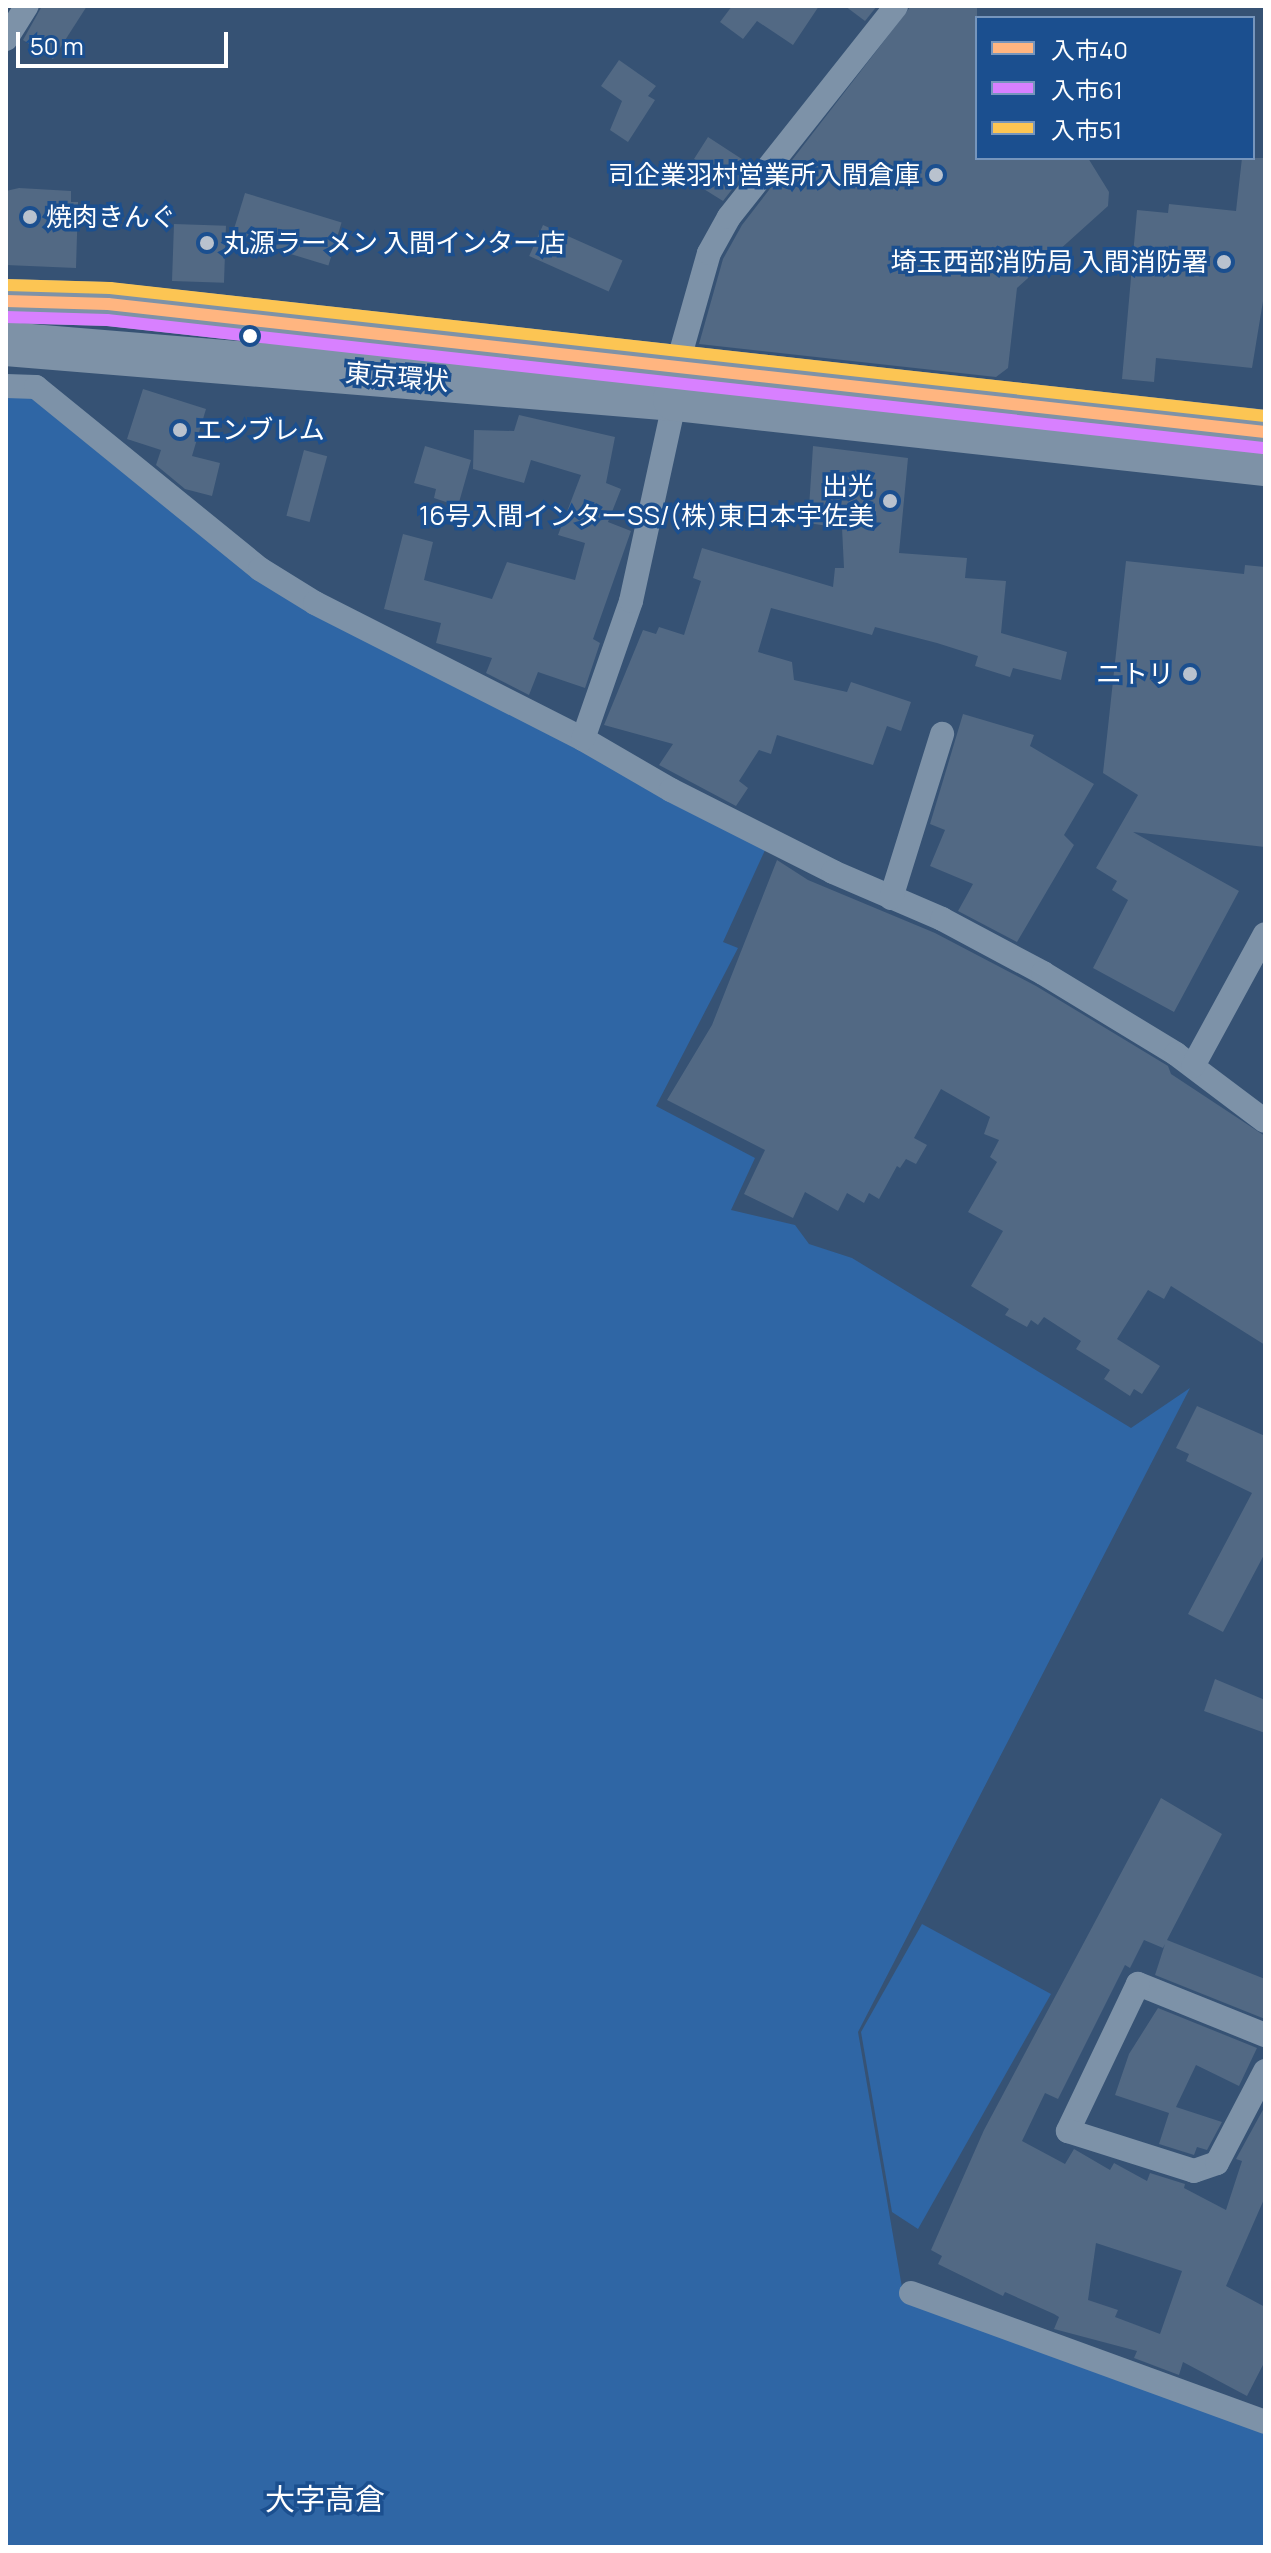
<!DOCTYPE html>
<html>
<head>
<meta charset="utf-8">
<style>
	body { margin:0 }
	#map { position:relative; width:1271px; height:2553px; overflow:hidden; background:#365274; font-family:Manrope,"Noto Sans JP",sans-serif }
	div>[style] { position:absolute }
	.green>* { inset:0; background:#2f66a5 }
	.building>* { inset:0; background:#526984; transform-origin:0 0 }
	.street>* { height:24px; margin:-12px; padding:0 12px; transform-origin:12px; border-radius:12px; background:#7d92a8 }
	.highway>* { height:44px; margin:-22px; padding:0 22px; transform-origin:22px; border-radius:22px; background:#7e92a7 }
	.bus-1>* { height:12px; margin:-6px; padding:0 6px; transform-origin:6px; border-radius:6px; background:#ffb580 }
	.bus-2>* { height:12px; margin:-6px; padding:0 6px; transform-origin:6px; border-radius:6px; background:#d880ff }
	.bus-3>* { height:12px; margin:-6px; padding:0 6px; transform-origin:6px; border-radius:6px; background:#fcc553 }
	.dots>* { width:22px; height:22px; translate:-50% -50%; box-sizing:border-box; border:4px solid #1b4f8f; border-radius:50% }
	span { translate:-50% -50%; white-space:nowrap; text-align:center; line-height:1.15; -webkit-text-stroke:7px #1b4f8f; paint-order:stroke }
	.poi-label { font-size:26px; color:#fff }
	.right { translate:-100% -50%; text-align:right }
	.left { translate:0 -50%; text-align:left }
	.street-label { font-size:26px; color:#fff }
	.quarter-label { font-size:30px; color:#fff }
	.frame { position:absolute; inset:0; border:8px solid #fff; pointer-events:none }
	.legend { position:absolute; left:975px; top:16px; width:280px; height:144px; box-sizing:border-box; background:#1b4f8f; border:2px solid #7695bc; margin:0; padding:10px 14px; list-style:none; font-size:24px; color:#fff }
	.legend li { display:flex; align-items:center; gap:16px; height:40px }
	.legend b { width:40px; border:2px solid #7695bc }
	.scale { position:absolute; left:16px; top:32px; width:212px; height:36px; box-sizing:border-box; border:4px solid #fff; border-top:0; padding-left:10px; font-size:24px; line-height:28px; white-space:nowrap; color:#fff; -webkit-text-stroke:6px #1b4f8f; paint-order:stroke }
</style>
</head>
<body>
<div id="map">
	<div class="green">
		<i style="clip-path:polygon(6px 394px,28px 394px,255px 575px,766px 848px,723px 942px,738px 948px,656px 1106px,755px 1158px,731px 1210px,795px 1225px,809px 1244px,852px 1258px,1131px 1428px,1190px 1388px,858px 2032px,904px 2299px,1265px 2428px,1265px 2547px,6px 2547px)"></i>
		<i style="clip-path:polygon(922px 1924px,1051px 1994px,918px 2229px,892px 2212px,861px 2032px)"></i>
	</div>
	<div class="building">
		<i style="clip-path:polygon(42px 6px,87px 6px,53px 59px,23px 40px)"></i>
		<i style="clip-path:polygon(732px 6px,819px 6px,793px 45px,757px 21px,743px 39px,720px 22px)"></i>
		<i style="clip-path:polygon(845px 6px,877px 6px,865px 21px)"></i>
		<i style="clip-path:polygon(911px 6px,977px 6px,977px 158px,1088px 158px,1109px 192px,1108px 206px,1017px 288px,1008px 368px,996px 377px,699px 344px,723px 259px,742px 225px)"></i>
		<i style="clip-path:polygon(619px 60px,656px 86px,648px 96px,655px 100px,628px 142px,610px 130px,622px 101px,601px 86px)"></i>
		<i style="clip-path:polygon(708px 137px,751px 165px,723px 201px,699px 186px,710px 168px,694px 159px)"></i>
		<i style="clip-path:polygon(1242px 158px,1265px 158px,1265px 289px,1252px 368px,1156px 358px,1154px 382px,1122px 379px,1137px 210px,1168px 213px,1169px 204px,1236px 211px)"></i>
		<i style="clip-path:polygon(19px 188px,71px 191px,71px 202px,78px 202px,76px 268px,6px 265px,6px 191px)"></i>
		<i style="left:245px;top:193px;width:101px;height:45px;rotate:17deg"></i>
		<i style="left:174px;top:224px;width:52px;height:57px;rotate:2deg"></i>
		<i style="left:543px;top:225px;width:87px;height:34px;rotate:24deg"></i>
		<i style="clip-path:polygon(143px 389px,206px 409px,192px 456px,220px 463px,212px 496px,185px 489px,156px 465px,161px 450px,127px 439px)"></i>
		<i style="clip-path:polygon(519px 415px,615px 437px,606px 483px,621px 489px,608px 522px,631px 531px,593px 639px,600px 643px,585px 688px,538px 672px,529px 695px,486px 673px,492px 658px,436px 643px,441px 623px,384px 609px,403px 534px,433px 542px,424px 580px,492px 599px,507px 562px,575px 580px,585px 543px,558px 535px,581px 475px,531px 460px,524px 483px,473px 469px,474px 430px,514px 431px)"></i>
		<i style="clip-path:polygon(425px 446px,471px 460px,458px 506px,434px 498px,436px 489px,414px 483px)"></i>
		<i style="clip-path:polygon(813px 446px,908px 458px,899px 553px,967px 558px,965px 578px,1006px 581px,1001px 633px,1067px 652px,1061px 680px,1013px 668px,1010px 677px,975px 666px,978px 656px,937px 643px,875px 627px,872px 635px,771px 608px,758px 652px,792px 662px,794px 680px,847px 692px,851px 682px,911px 702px,901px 731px,887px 726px,873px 765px,777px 735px,771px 754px,759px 750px,739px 781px,748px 788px,736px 806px,659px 765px,673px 744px,604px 725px,643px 630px,656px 634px,659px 627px,684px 635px,701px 581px,693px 578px,702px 548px,833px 587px,835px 568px,844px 568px,842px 528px,808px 523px)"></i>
		<i style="left:304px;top:450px;width:24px;height:68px;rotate:15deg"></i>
		<i style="clip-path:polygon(1126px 561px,1244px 574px,1245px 565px,1265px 567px,1265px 847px,1133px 832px,1239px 891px,1174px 1012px,1093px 968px,1128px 900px,1112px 890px,1117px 881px,1096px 868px,1138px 795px,1103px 773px)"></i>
		<i style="clip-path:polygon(963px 714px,1034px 735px,1030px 746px,1094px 784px,1064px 835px,1074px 845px,1017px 942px,958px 911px,973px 884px,930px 866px,945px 830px,930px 824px)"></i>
		<i style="clip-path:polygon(777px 860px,808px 880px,935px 933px,1036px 986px,1168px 1066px,1171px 1074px,1265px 1136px,1265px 1345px,1171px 1286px,1164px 1299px,1148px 1290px,1117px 1339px,1160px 1366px,1142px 1394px,1134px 1389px,1130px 1396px,1104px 1379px,1110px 1370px,1076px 1349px,1081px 1341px,1044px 1317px,1038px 1325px,1031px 1320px,1027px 1327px,1005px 1315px,1009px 1309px,971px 1286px,1003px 1231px,968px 1212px,997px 1162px,990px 1157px,999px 1140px,984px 1134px,990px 1117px,941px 1089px,914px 1138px,927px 1145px,916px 1164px,906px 1159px,900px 1168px,897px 1166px,879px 1199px,869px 1193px,864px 1203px,847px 1193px,838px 1211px,805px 1192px,793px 1218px,744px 1194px,765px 1150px,667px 1100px,712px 1025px)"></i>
		<i style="clip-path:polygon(1197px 1406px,1265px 1436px,1265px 1553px,1223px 1632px,1188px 1614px,1252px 1493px,1186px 1461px,1189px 1454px,1176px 1448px)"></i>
		<i style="clip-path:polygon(1215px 1679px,1265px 1700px,1265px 1733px,1204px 1711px)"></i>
		<i style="clip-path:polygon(evenodd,1161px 1798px,1222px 1834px,1167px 1940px,1265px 1979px,1265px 2019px,1155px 1975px,1165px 1944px,1163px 1948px,1144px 1940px,1130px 1968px,1125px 1965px,1058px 2099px,1045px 2093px,1022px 2141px,1065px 2164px,1074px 2149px,1110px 2170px,1114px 2163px,1147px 2181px,1150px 2173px,1185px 2184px,1184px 2188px,1226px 2210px,1242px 2161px,1236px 2159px,1265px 2106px,1265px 2197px,1226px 2286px,1265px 2307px,1265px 2361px,1247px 2396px,1183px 2362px,1179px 2375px,1134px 2358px,1137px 2351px,1054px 2329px,1059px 2317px,1054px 2314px,1005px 2292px,1003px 2296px,938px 2264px,942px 2256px,931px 2250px,984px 2130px,1161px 1798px,1096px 2243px,1182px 2271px,1160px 2334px,1115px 2317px,1118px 2310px,1088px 2300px,1096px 2243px)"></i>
		<i style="clip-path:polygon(1158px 2008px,1257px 2048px,1239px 2086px,1196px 2065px,1176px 2107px,1222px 2122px,1207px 2150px,1197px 2147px,1194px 2155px,1159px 2144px,1169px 2113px,1115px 2095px,1129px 2054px)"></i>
	</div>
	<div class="street">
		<i style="left:6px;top:39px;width:39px;rotate:-58deg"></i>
		<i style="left:677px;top:366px;width:117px;rotate:-74.2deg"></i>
		<i style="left:709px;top:253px;width:41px;rotate:-60.9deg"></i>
		<i style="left:729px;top:217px;width:269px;rotate:-51.6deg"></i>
		<i style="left:6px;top:386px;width:30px;rotate:2deg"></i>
		<i style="left:36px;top:387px;width:289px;rotate:39.1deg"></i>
		<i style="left:260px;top:569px;width:65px;rotate:31.7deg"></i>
		<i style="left:315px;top:603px;width:301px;rotate:26.9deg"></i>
		<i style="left:583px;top:739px;width:102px;rotate:30.1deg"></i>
		<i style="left:671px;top:790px;width:182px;rotate:26.8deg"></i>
		<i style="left:833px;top:872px;width:119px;rotate:23.3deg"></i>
		<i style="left:942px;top:919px;width:115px;rotate:28.1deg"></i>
		<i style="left:1043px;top:973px;width:156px;rotate:31.3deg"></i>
		<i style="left:1176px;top:1054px;width:111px;rotate:37deg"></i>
		<i style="left:583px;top:739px;width:146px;rotate:-70.8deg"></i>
		<i style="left:631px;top:601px;width:207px;rotate:-77.7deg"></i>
		<i style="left:891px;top:898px;width:172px;rotate:-72.7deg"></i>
		<i style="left:1193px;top:1066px;width:150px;rotate:-61.4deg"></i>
		<i style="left:1265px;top:2035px;width:137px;rotate:-158.1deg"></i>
		<i style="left:1138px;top:1984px;width:163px;rotate:115.5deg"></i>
		<i style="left:1068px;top:2131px;width:132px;rotate:17.6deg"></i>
		<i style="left:1194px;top:2171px;width:24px;rotate:-19deg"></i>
		<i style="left:1217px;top:2163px;width:104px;rotate:-62.4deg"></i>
		<i style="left:911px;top:2293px;width:377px;rotate:20deg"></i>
	</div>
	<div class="highway">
		<i style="left:6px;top:301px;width:102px;rotate:1.7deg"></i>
		<i style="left:108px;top:304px;width:1164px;rotate:6.31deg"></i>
		<i style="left:6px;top:344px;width:671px;rotate:4.7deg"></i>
		<i style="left:675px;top:399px;width:594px;rotate:6.29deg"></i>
	</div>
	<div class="bus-1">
		<i style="left:6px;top:301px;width:102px;rotate:1.7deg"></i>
		<i style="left:108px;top:304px;width:1164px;rotate:6.31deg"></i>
	</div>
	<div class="bus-2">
		<i style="left:6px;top:317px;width:101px;rotate:1.7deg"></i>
		<i style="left:107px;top:320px;width:1163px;rotate:6.32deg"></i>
	</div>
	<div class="bus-3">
		<i style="left:6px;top:285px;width:104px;rotate:1.7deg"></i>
		<i style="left:110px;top:288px;width:1162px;rotate:6.32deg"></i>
	</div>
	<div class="dots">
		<i style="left:936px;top:175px;background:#b9c2ce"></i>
		<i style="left:30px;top:217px;background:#b9c2ce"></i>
		<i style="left:207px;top:243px;background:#b9c2ce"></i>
		<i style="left:1224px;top:262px;background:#b9c2ce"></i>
		<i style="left:250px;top:336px;background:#fff"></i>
		<i style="left:180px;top:430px;background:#b9c2ce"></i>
		<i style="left:890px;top:501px;background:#b9c2ce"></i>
		<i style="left:1190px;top:674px;background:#b9c2ce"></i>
	</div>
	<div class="poi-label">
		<span class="right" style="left:920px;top:175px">司企業羽村営業所入間倉庫</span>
		<span class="left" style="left:46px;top:217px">焼肉きんぐ</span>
		<span class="left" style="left:223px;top:243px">丸源ラーメン 入間インター店</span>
		<span class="right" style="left:1208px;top:262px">埼玉西部消防局 入間消防署</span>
		<span class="left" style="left:196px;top:430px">エンブレム</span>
		<span class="right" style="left:874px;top:501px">出光<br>16号入間インターSS/(株)東日本宇佐美</span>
		<span class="right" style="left:1174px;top:674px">ニトリ</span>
	</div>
	<div class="street-label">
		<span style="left:397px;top:377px;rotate:5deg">東京環状</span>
	</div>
	<div class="quarter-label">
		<span style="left:325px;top:2499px">大字高倉</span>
	</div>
	<div class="frame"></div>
	<ul class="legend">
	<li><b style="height:10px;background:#ffb580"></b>入市40</li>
	<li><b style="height:10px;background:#d880ff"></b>入市61</li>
	<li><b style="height:10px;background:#fcc553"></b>入市51</li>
	</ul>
	<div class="scale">50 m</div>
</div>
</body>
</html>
